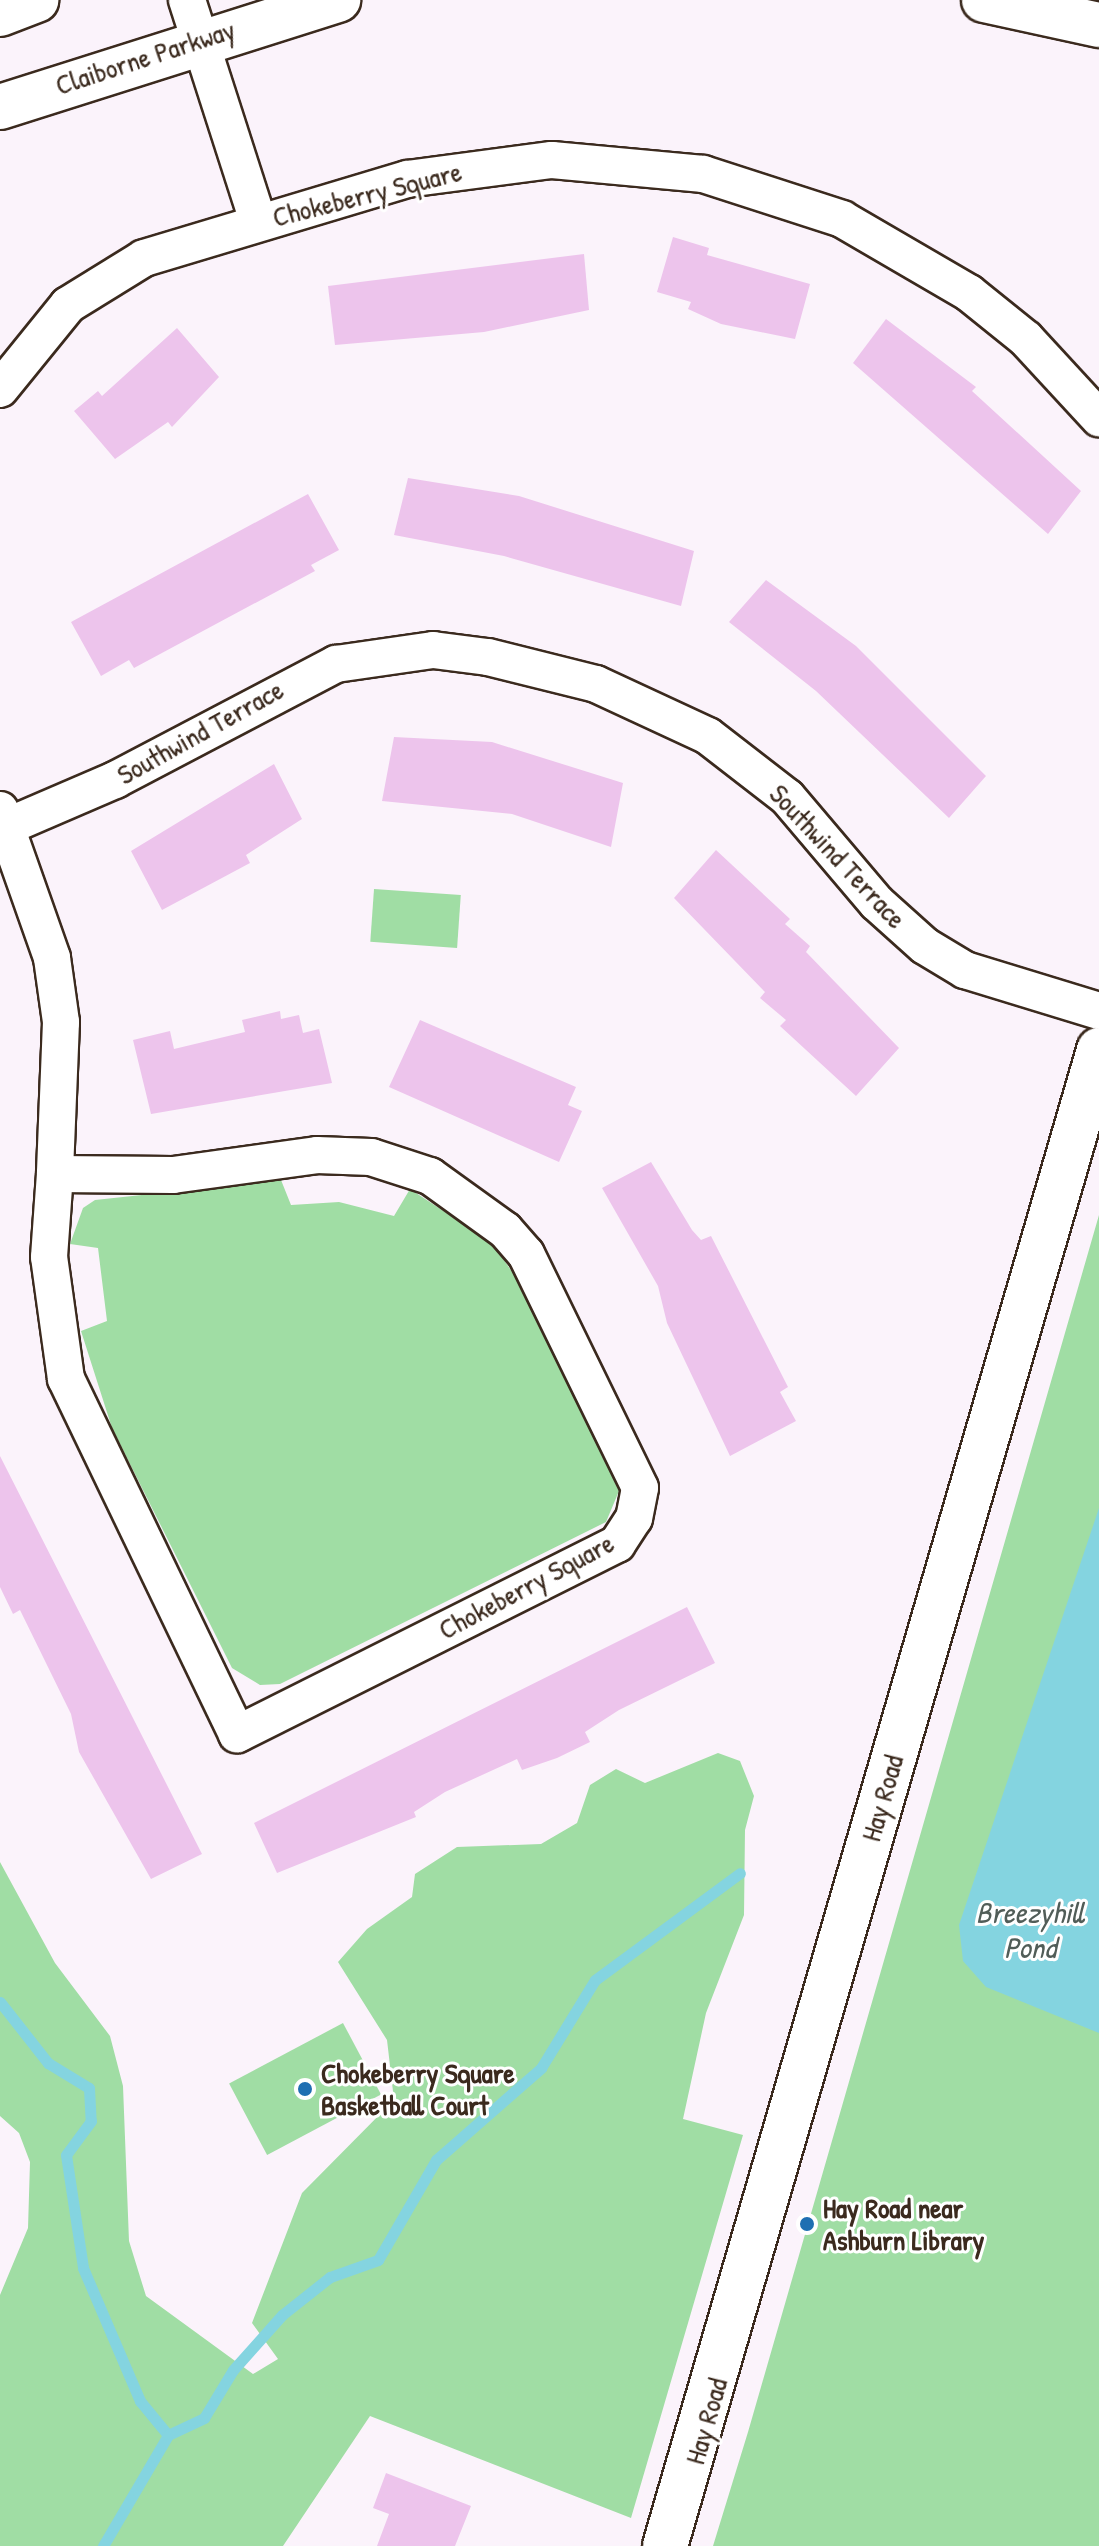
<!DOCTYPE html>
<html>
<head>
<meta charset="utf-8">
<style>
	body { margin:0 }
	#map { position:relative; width:1099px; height:2546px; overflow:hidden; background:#fbf3fb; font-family:"Patrick Hand",sans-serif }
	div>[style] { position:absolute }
	.green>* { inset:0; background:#a0dda4; transform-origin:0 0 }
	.water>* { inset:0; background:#84d4e0 }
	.stream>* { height:11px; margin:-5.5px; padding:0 5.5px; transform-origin:5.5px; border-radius:5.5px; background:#84d4e0 }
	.building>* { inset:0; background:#edc4ec }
	.roads { filter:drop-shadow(2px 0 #3b2a1e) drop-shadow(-2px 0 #3b2a1e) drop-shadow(0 2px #3b2a1e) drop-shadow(0 -2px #3b2a1e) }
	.street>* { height:36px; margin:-18px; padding:0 18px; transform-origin:18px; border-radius:18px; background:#fff }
	.secondary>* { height:44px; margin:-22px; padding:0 22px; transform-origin:22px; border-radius:22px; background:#fff }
	.dots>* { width:22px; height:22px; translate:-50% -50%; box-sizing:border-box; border:4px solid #fff; border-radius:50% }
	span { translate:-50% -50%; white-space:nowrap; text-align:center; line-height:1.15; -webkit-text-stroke:6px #fff; paint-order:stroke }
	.street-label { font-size:28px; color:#3b2a1e }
	.poi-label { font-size:28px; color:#3b2a1e; font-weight:700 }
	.left { translate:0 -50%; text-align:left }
	.water-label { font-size:30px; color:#515d58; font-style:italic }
</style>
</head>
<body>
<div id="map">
	<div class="green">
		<i style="left:374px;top:889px;width:87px;height:53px;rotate:4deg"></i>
		<i style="clip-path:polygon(281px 1180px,291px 1205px,339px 1202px,394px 1216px,410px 1189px,492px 1243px,522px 1286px,619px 1491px,606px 1522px,280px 1684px,260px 1685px,232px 1668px,112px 1428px,81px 1331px,107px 1321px,98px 1248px,70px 1244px,83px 1208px,95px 1200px)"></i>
		<i style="clip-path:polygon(1099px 1215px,1099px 2546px,713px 2546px,748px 2432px)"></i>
		<i style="clip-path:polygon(718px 1753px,740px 1761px,754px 1796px,745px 1830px,744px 1915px,706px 2013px,683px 2119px,743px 2135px,631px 2518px,370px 2416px,283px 2546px,0 2546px,0 2295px,28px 2228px,30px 2162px,19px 2133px,0 2116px,0 1862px,55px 1963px,110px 2036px,123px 2086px,129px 2241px,146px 2296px,253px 2374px,278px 2359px,252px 2323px,302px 2193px,394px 2100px,387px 2040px,338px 1962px,367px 1929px,412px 1897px,415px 1874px,457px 1847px,541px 1844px,577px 1823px,590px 1785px,616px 1769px,645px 1783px)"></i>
		<i style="left:343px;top:2023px;width:81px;height:129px;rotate:62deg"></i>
	</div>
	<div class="water">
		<i style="clip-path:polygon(1099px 1508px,1099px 2033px,986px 1987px,963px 1961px,959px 1925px)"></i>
	</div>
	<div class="stream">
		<i style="left:0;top:2002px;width:78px;rotate:51.8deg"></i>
		<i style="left:48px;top:2063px;width:48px;rotate:31.4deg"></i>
		<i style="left:89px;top:2088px;width:33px;rotate:87deg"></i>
		<i style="left:91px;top:2121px;width:42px;rotate:126.3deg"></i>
		<i style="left:66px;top:2155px;width:114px;rotate:81.4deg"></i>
		<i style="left:83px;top:2268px;width:145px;rotate:66.8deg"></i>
		<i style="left:140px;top:2401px;width:44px;rotate:50.5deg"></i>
		<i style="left:103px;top:2546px;width:129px;rotate:-59.6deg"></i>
		<i style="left:168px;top:2435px;width:40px;rotate:-25deg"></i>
		<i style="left:204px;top:2418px;width:56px;rotate:-58.9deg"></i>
		<i style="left:233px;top:2370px;width:74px;rotate:-48.3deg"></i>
		<i style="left:282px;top:2315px;width:61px;rotate:-38.4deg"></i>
		<i style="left:330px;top:2277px;width:51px;rotate:-19.5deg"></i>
		<i style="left:378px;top:2260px;width:116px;rotate:-59.9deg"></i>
		<i style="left:436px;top:2160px;width:140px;rotate:-41.2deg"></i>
		<i style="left:541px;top:2068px;width:103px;rotate:-58.5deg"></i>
		<i style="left:595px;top:1980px;width:180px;rotate:-36.4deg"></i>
	</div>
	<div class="building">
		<i style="clip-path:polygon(673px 237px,709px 248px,707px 255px,810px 284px,795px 339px,721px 324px,688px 309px,691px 302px,657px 292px)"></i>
		<i style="clip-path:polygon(584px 254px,589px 310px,484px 332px,335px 345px,328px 286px)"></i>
		<i style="clip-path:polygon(886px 319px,976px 387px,972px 391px,1081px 491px,1048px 534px,853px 363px)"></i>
		<i style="clip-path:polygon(177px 328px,219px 377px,172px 427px,168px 422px,115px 459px,74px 411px,98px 391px,102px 396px)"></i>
		<i style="clip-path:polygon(408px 478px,519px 496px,694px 551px,681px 606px,504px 556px,394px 535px)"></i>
		<i style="clip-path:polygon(308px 494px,339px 550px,311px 565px,315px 571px,134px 668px,129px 660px,101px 676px,71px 622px)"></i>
		<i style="clip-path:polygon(766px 580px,856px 646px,986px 776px,949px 818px,816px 691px,729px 622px)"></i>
		<i style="clip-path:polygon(394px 737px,492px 742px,623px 783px,611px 847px,512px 814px,382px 801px)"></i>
		<i style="clip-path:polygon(274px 764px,302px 819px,246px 855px,250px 863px,162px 910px,131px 851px)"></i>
		<i style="clip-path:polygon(716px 850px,790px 919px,785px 924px,810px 946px,806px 952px,899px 1048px,856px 1096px,780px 1026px,786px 1020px,760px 998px,765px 992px,674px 898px)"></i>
		<i style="clip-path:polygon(280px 1011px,281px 1019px,299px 1015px,303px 1033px,319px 1029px,332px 1083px,151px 1114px,133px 1040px,170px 1031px,174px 1049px,245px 1032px,242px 1020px)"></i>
		<i style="clip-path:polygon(420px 1020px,576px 1087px,568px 1105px,582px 1111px,559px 1162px,389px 1087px)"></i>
		<i style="clip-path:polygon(651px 1162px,692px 1230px,701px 1240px,711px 1236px,788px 1387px,780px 1392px,796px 1421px,730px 1456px,667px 1323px,658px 1286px,602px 1188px)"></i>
		<i style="clip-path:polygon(0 1456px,202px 1854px,151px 1879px,79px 1752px,71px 1714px,20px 1610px,13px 1614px,0 1587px)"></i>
		<i style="clip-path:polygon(687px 1607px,715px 1663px,619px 1710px,585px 1732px,590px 1742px,557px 1758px,522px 1770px,517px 1759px,445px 1792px,414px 1812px,416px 1817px,277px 1873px,254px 1823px)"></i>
		<i style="clip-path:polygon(386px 2473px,471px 2506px,455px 2546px,377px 2546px,389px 2514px,373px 2508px)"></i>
	</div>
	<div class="roads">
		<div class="street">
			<i style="left:187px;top:0;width:232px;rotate:72.2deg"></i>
			<i style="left:0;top:389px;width:108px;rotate:-51deg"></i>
			<i style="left:68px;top:305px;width:89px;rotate:-31.7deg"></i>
			<i style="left:144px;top:258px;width:275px;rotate:-16.7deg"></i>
			<i style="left:407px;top:179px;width:146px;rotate:-7.5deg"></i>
			<i style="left:552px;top:160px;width:152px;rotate:5.3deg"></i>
			<i style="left:703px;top:174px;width:146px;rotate:17.9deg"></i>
			<i style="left:842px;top:219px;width:147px;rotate:30.2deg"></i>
			<i style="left:969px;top:293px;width:73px;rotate:38.9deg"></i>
			<i style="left:1026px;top:339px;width:108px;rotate:47.3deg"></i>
			<i style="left:0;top:810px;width:157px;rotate:70.6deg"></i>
			<i style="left:52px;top:958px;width:65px;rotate:82deg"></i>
			<i style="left:61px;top:1022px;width:152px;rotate:92.3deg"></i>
			<i style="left:6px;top:827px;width:119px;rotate:-23.3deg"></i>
			<i style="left:115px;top:780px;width:250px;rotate:-27.7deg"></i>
			<i style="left:336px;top:664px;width:98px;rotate:-8.2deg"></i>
			<i style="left:433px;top:650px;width:55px;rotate:7.3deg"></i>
			<i style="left:488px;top:657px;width:111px;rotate:14deg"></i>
			<i style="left:596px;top:684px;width:123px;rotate:24.9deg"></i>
			<i style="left:708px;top:736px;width:100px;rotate:37.7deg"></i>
			<i style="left:787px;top:797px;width:139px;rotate:49.7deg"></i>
			<i style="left:877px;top:903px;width:64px;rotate:41.9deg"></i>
			<i style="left:925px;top:946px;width:47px;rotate:31deg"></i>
			<i style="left:965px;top:970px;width:140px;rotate:17deg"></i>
			<i style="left:317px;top:1155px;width:54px;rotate:2.1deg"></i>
			<i style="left:371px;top:1157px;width:62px;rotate:17.9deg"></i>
			<i style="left:430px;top:1176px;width:92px;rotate:35.8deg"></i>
			<i style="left:505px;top:1230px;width:32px;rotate:49deg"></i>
			<i style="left:526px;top:1254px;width:260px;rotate:64deg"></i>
			<i style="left:640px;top:1488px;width:31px;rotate:101deg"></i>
			<i style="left:634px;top:1518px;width:31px;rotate:123deg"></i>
			<i style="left:617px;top:1544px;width:425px;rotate:153.4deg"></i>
			<i style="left:237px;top:1734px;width:394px;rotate:-115.7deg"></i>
			<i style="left:66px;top:1379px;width:123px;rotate:-97.9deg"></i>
			<i style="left:49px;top:1257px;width:83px;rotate:-85.9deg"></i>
			<i style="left:55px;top:1174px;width:118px;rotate:0.5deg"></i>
			<i style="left:173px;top:1175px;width:145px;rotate:-7.9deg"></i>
		</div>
		<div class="secondary">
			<i style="left:984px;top:0;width:118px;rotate:12.3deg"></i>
			<i style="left:0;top:14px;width:39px;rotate:-21deg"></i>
			<i style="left:0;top:107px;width:355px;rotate:-17.6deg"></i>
			<i style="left:665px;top:2546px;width:1558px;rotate:-73.82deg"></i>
		</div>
	</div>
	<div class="dots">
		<i style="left:305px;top:2089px;background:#1f6fb2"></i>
		<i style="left:807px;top:2224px;background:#1f6fb2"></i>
	</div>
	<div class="street-label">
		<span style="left:145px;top:57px;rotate:-18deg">Claiborne Parkway</span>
		<span style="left:367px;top:194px;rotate:-14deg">Chokeberry Square</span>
		<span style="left:200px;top:732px;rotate:-29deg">Southwind Terrace</span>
		<span style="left:838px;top:856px;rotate:47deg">Southwind Terrace</span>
		<span style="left:526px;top:1586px;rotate:-28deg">Chokeberry Square</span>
		<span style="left:882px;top:1798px;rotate:-74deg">Hay Road</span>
		<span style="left:706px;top:2421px;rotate:-74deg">Hay Road</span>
	</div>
	<div class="poi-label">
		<span class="left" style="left:321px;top:2089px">Chokeberry Square<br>Basketball Court</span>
		<span class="left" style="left:823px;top:2224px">Hay Road near<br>Ashburn Library</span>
	</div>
	<div class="water-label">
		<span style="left:1030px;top:1929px">Breezyhill<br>Pond</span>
	</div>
</div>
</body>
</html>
